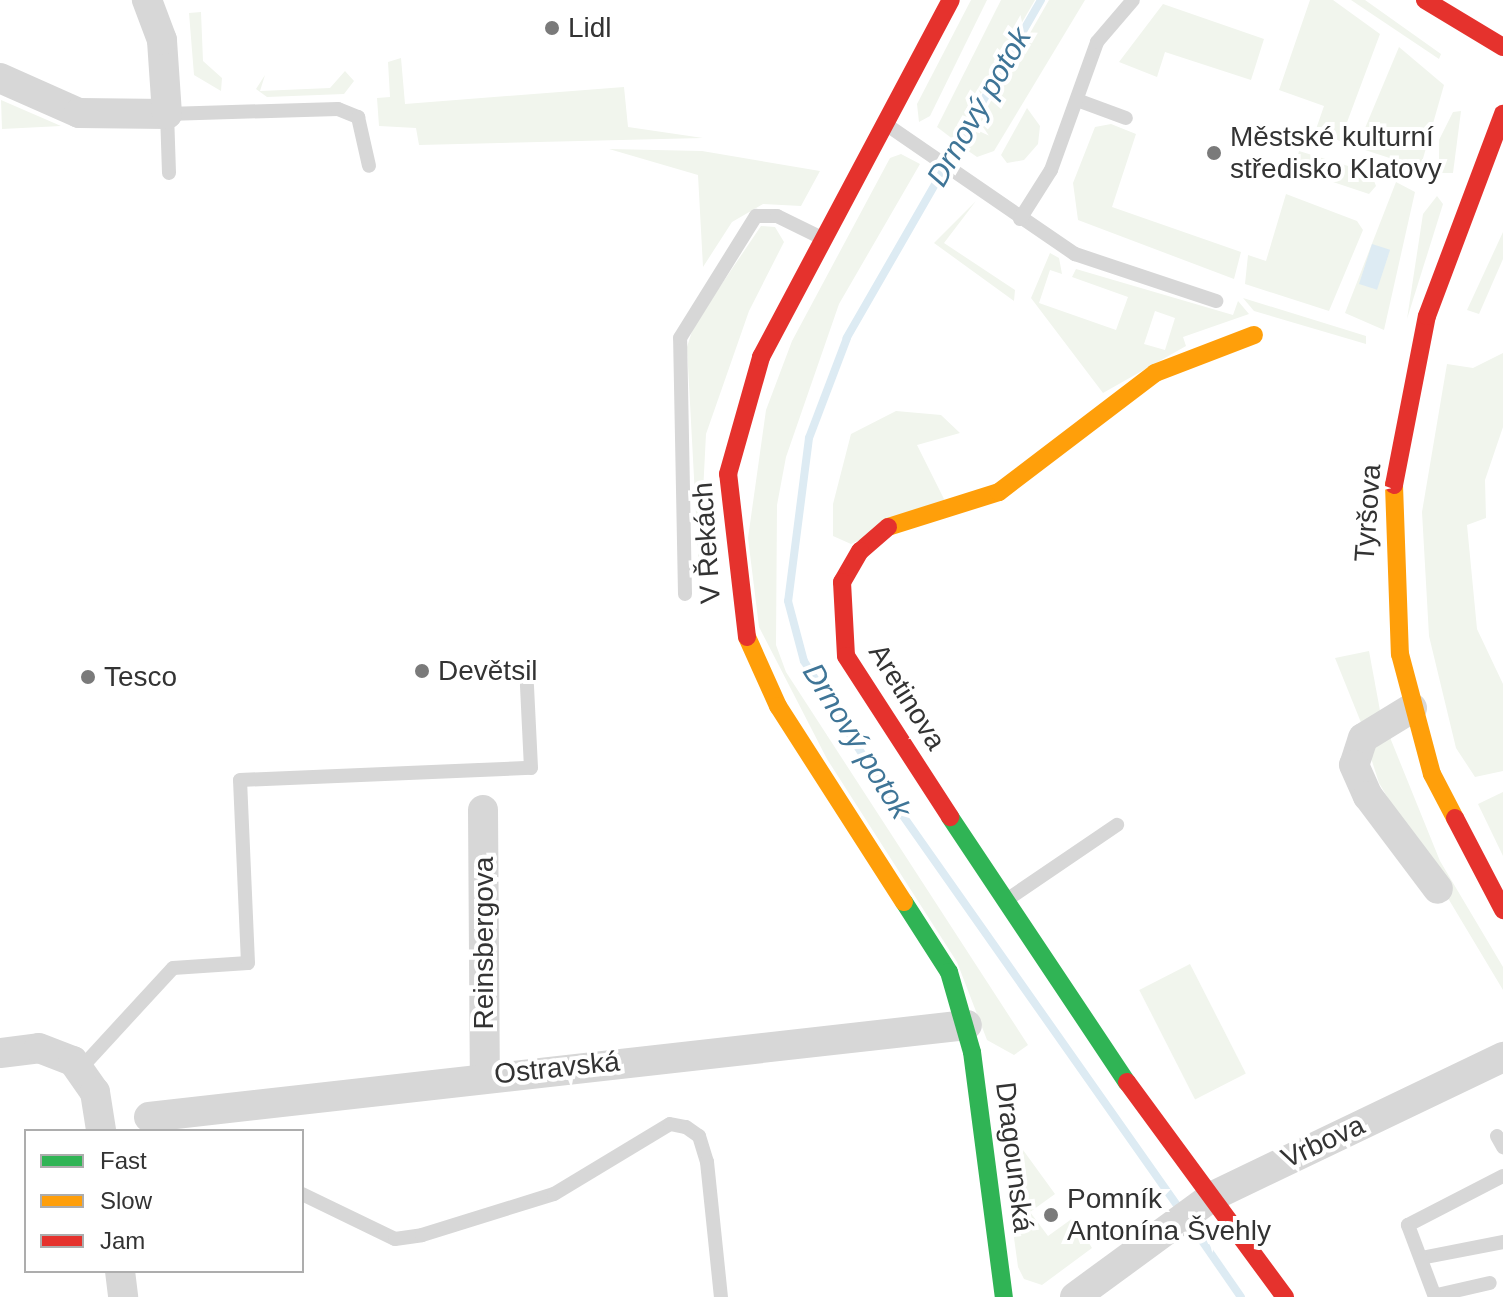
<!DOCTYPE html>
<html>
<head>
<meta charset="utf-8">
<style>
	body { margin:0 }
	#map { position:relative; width:1503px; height:1297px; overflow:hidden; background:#fff; font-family:Arial,sans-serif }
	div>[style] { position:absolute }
	.green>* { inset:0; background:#f1f5ed; transform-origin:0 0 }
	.water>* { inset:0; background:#ddebf3; transform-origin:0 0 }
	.stream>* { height:8px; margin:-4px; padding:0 4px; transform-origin:4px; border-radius:4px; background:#ddebf3 }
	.lane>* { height:14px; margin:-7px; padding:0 7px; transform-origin:7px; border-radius:7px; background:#d7d7d7 }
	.street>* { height:30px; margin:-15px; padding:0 15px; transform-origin:15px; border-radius:15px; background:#d7d7d7 }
	.fast>* { height:18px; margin:-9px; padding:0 9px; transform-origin:9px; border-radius:9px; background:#30b455 }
	.slow>* { height:18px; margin:-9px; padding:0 9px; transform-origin:9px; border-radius:9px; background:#ff9f0a }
	.jam>* { height:18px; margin:-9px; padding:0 9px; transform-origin:9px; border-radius:9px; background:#e5322d }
	.dots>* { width:22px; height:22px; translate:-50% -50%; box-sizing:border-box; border:4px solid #fff; border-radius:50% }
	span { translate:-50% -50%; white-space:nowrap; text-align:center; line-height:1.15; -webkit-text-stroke:8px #fff; paint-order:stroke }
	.poi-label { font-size:28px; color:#333 }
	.left { translate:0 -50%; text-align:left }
	.street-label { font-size:28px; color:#333 }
	.water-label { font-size:30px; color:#3f7597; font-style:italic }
	.legend { position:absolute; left:24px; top:1129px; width:280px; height:144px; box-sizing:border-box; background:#fff; border:2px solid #adadad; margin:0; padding:10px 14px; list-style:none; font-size:24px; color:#333 }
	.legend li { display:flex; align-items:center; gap:16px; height:40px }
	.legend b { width:40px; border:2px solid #adadad }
</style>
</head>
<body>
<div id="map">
	<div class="green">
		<i style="clip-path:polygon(971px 0,987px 0,930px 116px,919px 122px,917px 104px)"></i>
		<i style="clip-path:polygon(1001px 0,1035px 0,954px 140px,937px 127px)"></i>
		<i style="clip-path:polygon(1049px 0,1085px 0,994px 151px,977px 157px,964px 148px)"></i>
		<i style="clip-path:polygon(1310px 0,1333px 0,1380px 34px,1340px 141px,1315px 132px,1324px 106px,1279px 90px)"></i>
		<i style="clip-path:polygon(1351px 0,1365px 0,1441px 54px,1439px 59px)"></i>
		<i style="clip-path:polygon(1163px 4px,1264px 39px,1251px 80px,1165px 52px,1157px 77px,1119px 62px)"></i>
		<i style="clip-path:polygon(201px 12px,203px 61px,222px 78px,221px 91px,194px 75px,189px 13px)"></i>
		<i style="clip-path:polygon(1399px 47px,1444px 85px,1422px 162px,1414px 166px,1362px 149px,1360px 140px)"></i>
		<i style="clip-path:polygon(401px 58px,405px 104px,624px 87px,628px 127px,703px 138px,419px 145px,416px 128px,379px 126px,377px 98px,390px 97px,388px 62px)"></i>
		<i style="clip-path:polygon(345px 71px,354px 81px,344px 94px,267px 97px,256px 89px,265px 75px,260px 91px,330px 88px)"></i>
		<i style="clip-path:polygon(1px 100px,61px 126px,2px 129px)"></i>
		<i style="clip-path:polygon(1027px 108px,1040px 126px,1038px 144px,1024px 160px,1007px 163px,1001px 155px)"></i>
		<i style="clip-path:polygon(1461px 111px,1453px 173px,1439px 173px,1439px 140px,1453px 112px)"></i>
		<i style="clip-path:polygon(1111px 124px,1136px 134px,1112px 207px,1241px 252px,1234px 279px,1078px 220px,1073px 183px,1095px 127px)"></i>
		<i style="clip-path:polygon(609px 149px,702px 151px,820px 171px,801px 206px,763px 204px,732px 222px,703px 267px,698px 175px)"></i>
		<i style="clip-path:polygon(1299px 151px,1371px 173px,1376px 186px,1369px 194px,1294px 169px)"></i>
		<i style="clip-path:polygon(901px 154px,920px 164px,839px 304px,786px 457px,777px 505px,776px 645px,786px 672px,1028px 1045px,1014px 1055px,987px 1040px,957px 962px,827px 759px,759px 627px,748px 538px,766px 410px,792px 341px,890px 158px)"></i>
		<i style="clip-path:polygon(1396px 182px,1415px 192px,1384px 330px,1345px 313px)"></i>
		<i style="clip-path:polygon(1286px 194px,1357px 221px,1363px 230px,1329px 311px,1245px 284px,1248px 255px,1266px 261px)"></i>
		<i style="clip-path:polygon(1437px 196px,1443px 204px,1407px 319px,1423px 214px)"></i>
		<i style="clip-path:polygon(976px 201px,944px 243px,1015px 290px,1014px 301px,934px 243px)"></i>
		<i style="clip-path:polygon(761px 226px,775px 227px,784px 242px,749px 311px,706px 434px,699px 571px,687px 347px,694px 325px)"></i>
		<i style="clip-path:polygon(1503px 232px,1503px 259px,1479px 314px,1467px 310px)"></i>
		<i style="clip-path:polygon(evenodd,1050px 253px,1059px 258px,1062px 274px,1050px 270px,1039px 303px,1116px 330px,1128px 297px,1072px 277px,1076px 269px,1233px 315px,1238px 301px,1249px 314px,1183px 337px,1186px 346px,1103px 393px,1031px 298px,1050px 253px,1155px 311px,1175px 318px,1165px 350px,1144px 344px,1155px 311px)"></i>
		<i style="clip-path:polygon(1243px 298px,1366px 336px,1366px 344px,1254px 311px)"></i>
		<i style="clip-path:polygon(1503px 353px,1503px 427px,1485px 480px,1486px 518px,1467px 525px,1477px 629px,1503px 684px,1503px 771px,1475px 777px,1456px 748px,1429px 636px,1422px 512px,1447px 364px,1473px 368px)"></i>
		<i style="clip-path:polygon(896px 411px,941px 415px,960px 433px,917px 445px,945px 501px,851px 544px,833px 536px,833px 504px,851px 434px)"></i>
		<i style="clip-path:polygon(1369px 651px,1381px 716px,1362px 725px,1335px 658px)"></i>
		<i style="clip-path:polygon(1389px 735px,1440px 861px,1503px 967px,1503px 990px,1379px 783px,1371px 758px,1375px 744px)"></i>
		<i style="clip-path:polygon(1503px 792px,1503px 856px,1478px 804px)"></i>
		<i style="left:1190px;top:964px;width:123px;height:57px;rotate:63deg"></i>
		<i style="clip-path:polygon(997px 1114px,1055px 1194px,1030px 1212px,1048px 1236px,1073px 1218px,1092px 1248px,1042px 1285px,1024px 1279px,1018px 1267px)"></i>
	</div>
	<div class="water">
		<i style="left:1372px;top:244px;width:19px;height:42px;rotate:18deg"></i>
	</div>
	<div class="stream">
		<i style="left:1041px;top:0;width:390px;rotate:119.9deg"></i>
		<i style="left:847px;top:338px;width:107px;rotate:110.8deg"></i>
		<i style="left:809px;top:438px;width:164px;rotate:97.3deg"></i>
		<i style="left:788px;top:601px;width:62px;rotate:75.1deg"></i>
		<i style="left:804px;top:661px;width:147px;rotate:58deg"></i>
		<i style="left:882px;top:786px;width:520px;rotate:54.87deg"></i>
		<i style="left:1189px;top:1222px;width:91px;rotate:55.3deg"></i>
	</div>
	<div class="lane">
		<i style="left:1077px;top:100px;width:52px;rotate:20.2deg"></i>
		<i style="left:887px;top:125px;width:228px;rotate:34.5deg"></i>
		<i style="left:1075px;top:254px;width:149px;rotate:18.4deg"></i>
		<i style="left:169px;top:173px;width:59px;rotate:-91.9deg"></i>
		<i style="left:167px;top:114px;width:171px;rotate:-1.7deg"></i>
		<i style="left:338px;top:109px;width:22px;rotate:22deg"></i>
		<i style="left:358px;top:117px;width:50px;rotate:77.3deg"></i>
		<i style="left:1020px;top:219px;width:58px;rotate:-57.7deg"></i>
		<i style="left:1051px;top:170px;width:136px;rotate:-70.2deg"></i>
		<i style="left:1097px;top:42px;width:55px;rotate:-49.4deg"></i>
		<i style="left:685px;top:594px;width:256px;rotate:-91.1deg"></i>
		<i style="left:680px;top:338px;width:144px;rotate:-58.1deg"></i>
		<i style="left:756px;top:216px;width:21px"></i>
		<i style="left:777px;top:216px;width:50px;rotate:26.1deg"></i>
		<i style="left:1008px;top:899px;width:132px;rotate:-34.2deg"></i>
		<i style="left:81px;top:1068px;width:136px;rotate:-47.4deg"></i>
		<i style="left:173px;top:968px;width:75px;rotate:-3.8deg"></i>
		<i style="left:248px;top:963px;width:183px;rotate:-92.5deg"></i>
		<i style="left:240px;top:780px;width:291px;rotate:-2.4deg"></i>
		<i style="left:531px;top:768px;width:83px;rotate:-92.8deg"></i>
		<i style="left:1497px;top:1136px;width:13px;rotate:61deg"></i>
		<i style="left:302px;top:1194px;width:103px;rotate:25.8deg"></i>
		<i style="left:395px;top:1239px;width:27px;rotate:-8deg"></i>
		<i style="left:422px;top:1235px;width:138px;rotate:-17.3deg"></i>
		<i style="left:554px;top:1194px;width:135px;rotate:-31.1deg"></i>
		<i style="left:670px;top:1124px;width:16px;rotate:11deg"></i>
		<i style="left:686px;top:1127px;width:16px;rotate:35deg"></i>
		<i style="left:699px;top:1136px;width:27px;rotate:73deg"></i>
		<i style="left:707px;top:1162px;width:136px;rotate:84.1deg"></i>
		<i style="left:1421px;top:1258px;width:84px;rotate:-11deg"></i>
		<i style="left:1437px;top:1295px;width:54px;rotate:-12.8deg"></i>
		<i style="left:1435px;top:1297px;width:77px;rotate:-110.6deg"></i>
		<i style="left:1408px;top:1225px;width:107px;rotate:-27.3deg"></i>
	</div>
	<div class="street">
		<i style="left:0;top:78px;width:86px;rotate:23.9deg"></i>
		<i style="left:79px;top:113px;width:88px;rotate:0.7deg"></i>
		<i style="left:167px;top:114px;width:74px;rotate:-93.9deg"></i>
		<i style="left:162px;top:40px;width:43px;rotate:-110.6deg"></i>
		<i style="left:1412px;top:708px;width:57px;rotate:148.5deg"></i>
		<i style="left:1363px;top:738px;width:28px;rotate:108deg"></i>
		<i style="left:1354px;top:765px;width:34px;rotate:66deg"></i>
		<i style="left:1368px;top:796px;width:116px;rotate:53deg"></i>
		<i style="left:483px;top:810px;width:265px;rotate:89.6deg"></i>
		<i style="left:0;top:1053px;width:39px;rotate:-7deg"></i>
		<i style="left:39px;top:1048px;width:36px;rotate:21deg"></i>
		<i style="left:73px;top:1061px;width:38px;rotate:55deg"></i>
		<i style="left:95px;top:1092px;width:39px;rotate:81deg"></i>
		<i style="left:149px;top:1117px;width:823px;rotate:-6.42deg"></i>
		<i style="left:120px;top:1271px;width:26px;rotate:83deg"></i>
		<i style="left:1075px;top:1297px;width:171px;rotate:-36.2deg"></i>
		<i style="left:1213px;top:1196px;width:322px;rotate:-25.6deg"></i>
	</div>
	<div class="fast">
		<i style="left:950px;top:817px;width:319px;rotate:56.3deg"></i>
		<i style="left:904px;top:902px;width:83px;rotate:57.3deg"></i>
		<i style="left:949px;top:972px;width:83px;rotate:74deg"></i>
		<i style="left:972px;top:1052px;width:247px;rotate:82.6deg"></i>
	</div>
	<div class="slow">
		<i style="left:1394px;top:485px;width:169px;rotate:88deg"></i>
		<i style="left:1400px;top:654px;width:124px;rotate:75.1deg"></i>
		<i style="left:1432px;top:774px;width:50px;rotate:62.4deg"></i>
		<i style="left:888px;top:527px;width:116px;rotate:-17.5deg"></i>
		<i style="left:999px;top:492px;width:196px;rotate:-37.3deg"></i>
		<i style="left:1155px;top:373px;width:106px;rotate:-21deg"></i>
		<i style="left:747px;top:637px;width:76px;rotate:65.8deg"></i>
		<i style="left:778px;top:706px;width:233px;rotate:57.3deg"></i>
	</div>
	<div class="jam">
		<i style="left:1425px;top:0;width:91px;rotate:31.1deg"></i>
		<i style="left:1394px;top:485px;width:172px;rotate:-79deg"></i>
		<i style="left:1427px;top:316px;width:216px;rotate:-69.4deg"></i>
		<i style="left:888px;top:527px;width:37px;rotate:139deg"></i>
		<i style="left:860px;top:551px;width:36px;rotate:120deg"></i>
		<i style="left:842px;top:582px;width:74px;rotate:86.9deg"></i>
		<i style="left:846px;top:656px;width:192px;rotate:57.1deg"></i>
		<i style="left:747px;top:637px;width:164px;rotate:-96.6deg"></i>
		<i style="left:728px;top:474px;width:122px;rotate:-74.2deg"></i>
		<i style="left:761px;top:357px;width:404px;rotate:-62deg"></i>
		<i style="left:1455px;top:818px;width:104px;rotate:62.4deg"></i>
		<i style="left:1127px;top:1082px;width:267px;rotate:53.7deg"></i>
	</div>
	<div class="dots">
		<i style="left:552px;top:28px;background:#7a7a7a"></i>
		<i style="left:1214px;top:153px;background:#7a7a7a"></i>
		<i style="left:422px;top:671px;background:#7a7a7a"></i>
		<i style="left:88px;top:677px;background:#7a7a7a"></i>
		<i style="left:1051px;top:1215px;background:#7a7a7a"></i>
	</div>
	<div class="poi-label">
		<span class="left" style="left:568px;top:28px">Lidl</span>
		<span class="left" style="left:1230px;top:153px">Městské kulturní<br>středisko Klatovy</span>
		<span class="left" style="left:438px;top:671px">Devětsil</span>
		<span class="left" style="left:104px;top:677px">Tesco</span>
		<span class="left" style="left:1067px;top:1215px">Pomník<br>Antonína Švehly</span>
	</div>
	<div class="street-label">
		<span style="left:1368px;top:513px;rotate:-86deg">Tyršova</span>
		<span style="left:707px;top:543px;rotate:-94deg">V Řekách</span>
		<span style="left:907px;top:697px;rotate:58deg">Aretinova</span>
		<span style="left:484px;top:943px;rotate:-90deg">Reinsbergova</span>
		<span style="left:557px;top:1068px;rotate:-6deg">Ostravská</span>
		<span style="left:1323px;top:1142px;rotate:-25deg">Vrbova</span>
		<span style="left:1014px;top:1157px;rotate:83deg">Dragounská</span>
	</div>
	<div class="water-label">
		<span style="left:979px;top:107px;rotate:-60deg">Drnový potok</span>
		<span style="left:857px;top:741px;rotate:58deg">Drnový potok</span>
	</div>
	<ul class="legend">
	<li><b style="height:10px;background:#30b455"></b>Fast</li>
	<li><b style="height:10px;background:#ff9f0a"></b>Slow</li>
	<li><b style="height:10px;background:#e5322d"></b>Jam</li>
	</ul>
</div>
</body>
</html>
